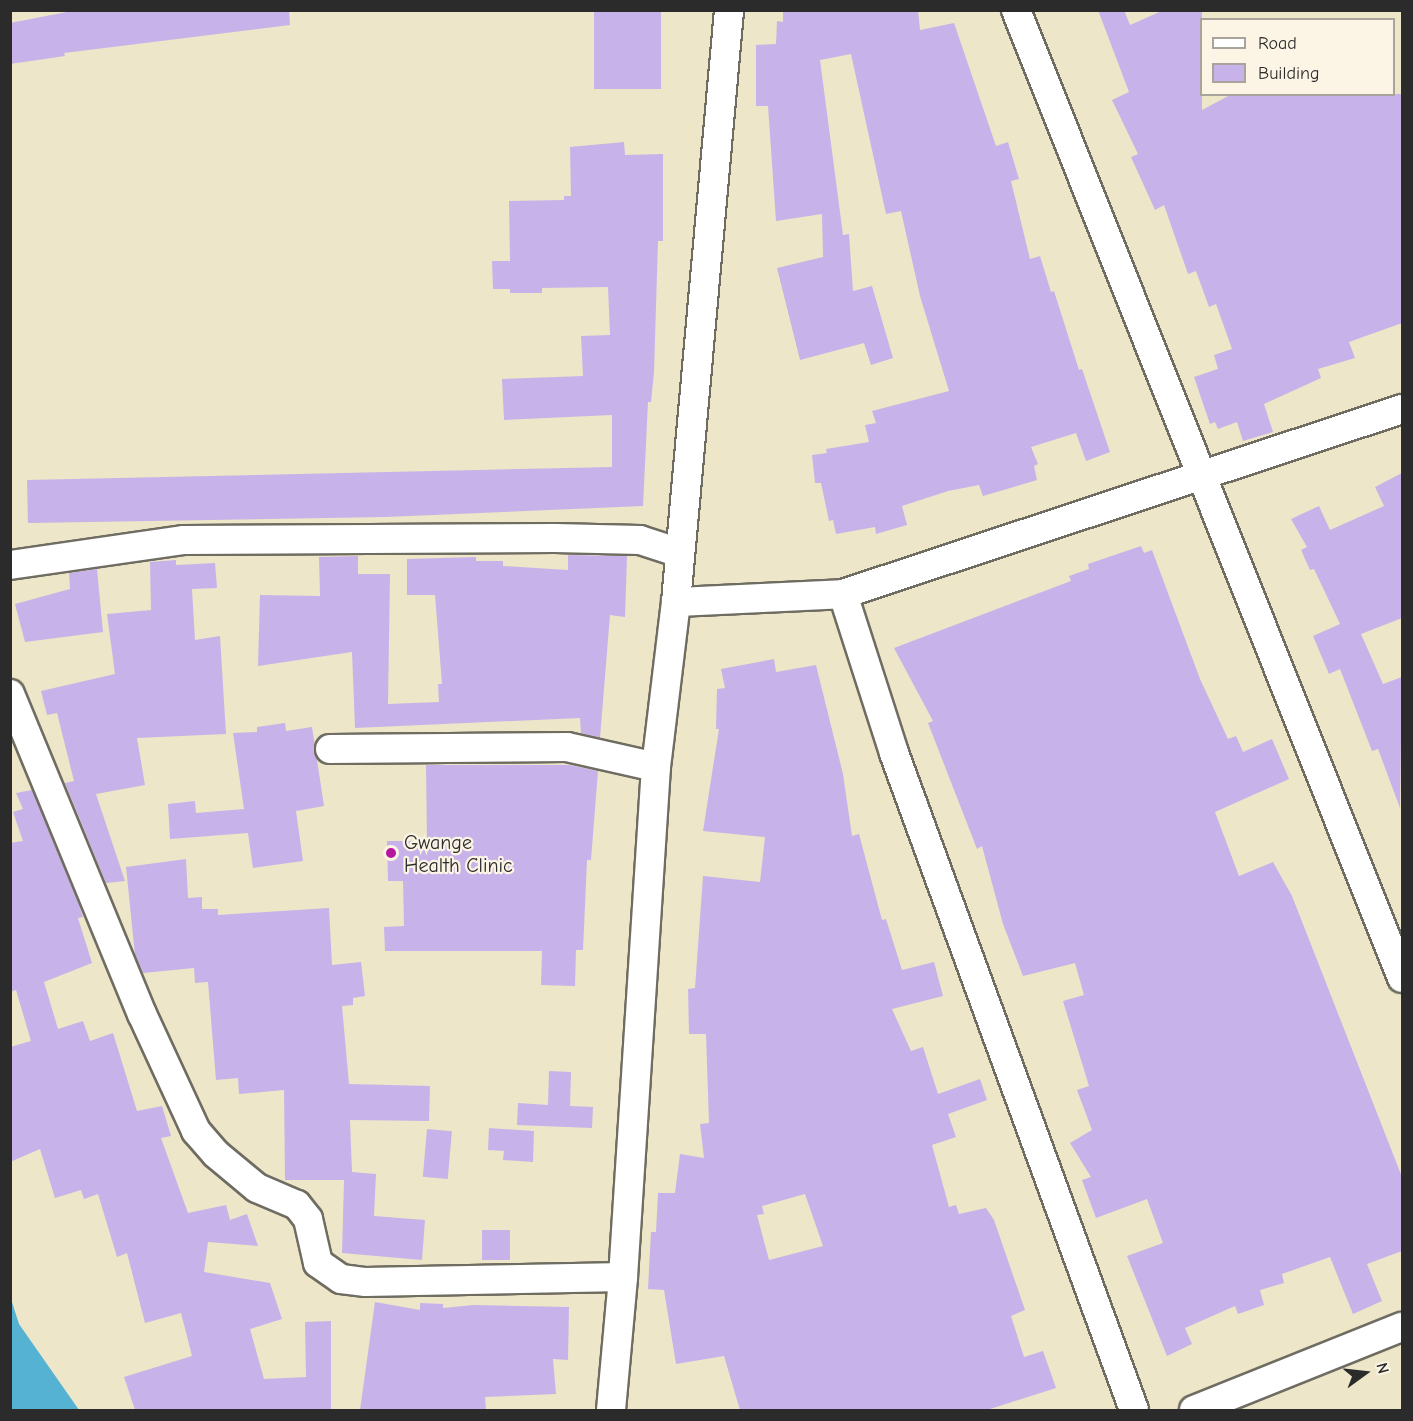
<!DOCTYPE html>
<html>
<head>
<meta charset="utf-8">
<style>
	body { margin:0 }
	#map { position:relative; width:1413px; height:1421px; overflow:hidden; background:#ede6c8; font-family:"Comic Neue",sans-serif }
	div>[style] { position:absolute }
	.water>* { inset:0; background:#55b2d3 }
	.building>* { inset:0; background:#c7b3e9; transform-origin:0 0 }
	.roads { filter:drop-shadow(2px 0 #6f6c62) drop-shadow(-2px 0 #6f6c62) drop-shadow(0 2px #6f6c62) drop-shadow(0 -2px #6f6c62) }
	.street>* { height:28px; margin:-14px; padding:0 14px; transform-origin:14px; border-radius:14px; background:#fff }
	.dots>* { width:16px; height:16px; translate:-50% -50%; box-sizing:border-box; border:3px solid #fcf5e5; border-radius:50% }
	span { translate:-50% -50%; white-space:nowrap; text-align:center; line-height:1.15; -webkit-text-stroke:4.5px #fcf5e5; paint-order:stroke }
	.poi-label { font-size:20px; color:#2b2b2b }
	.left { translate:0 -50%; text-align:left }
	.frame { position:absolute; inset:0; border:12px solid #2b2b2b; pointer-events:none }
	.legend { position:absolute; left:1200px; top:18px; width:195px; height:78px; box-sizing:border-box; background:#fcf5e5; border:2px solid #a8a49b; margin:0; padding:8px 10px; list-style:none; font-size:18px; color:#2b2b2b }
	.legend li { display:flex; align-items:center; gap:12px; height:30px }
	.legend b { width:30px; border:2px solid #a8a49b }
	.north { position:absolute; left:1335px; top:1343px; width:60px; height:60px; -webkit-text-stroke:4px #fcf5e5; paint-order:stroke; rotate:75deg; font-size:16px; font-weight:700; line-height:24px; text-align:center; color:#2b2b2b }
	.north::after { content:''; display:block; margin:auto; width:21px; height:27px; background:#2b2b2b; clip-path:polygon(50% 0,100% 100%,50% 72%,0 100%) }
</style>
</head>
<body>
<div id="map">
	<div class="water">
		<i style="clip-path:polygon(10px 1296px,19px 1324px,79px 1410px,11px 1410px)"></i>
	</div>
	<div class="building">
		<i style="clip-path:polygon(77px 10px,289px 10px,290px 25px,64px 53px,65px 56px,10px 64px,10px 23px)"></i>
		<i style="left:594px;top:10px;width:67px;height:79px"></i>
		<i style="clip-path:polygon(783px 10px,918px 10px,920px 30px,954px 23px,996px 146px,1008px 142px,1019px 179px,1011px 181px,1030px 259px,1040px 256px,1051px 292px,1054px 291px,1079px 370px,1082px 369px,1110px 452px,1086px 461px,1076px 433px,1031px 447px,1038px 464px,1034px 466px,1037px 480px,983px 496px,979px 485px,948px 491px,902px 506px,907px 525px,876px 534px,875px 527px,836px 534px,833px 520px,829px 521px,821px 483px,815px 483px,812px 455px,827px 453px,826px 449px,869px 442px,865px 425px,876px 423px,872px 411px,949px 391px,920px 296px,901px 211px,886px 214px,851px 54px,820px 60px,843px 235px,849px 234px,853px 291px,872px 286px,893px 358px,871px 365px,864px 343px,800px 360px,777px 268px,823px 257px,822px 214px,776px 221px,768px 106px,756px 106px,756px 45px,776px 44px,777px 21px,783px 22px)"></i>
		<i style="clip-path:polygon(1098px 10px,1124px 10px,1130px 25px,1164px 10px,1202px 10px,1202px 110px,1232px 94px,1402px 94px,1402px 323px,1349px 342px,1355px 358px,1318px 369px,1321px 378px,1264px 404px,1273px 432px,1243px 441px,1237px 422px,1218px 429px,1215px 422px,1210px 424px,1194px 377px,1218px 369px,1214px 355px,1232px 349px,1216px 304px,1209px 307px,1196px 271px,1188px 274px,1164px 205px,1155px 210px,1131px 157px,1138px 154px,1112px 100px,1129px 92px)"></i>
		<i style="clip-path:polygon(624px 142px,625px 155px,663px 154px,663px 241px,658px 241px,654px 372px,651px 402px,648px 402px,643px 506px,386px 517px,28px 523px,27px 480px,612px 467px,612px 415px,504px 420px,502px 379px,583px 376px,581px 336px,610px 335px,608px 287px,542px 288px,542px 293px,510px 293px,510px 289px,493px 289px,492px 261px,510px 261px,509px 201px,564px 200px,564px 196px,571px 196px,570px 147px)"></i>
		<i style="clip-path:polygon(1402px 473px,1402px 618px,1361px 634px,1383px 684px,1402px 677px,1400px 808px,1378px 749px,1372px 751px,1340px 669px,1329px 674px,1313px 636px,1340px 624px,1314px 569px,1310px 570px,1301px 550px,1307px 547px,1291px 519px,1319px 506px,1330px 530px,1384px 506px,1375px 487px)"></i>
		<i style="clip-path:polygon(1141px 546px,1144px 553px,1152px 550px,1200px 679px,1228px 739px,1236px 736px,1243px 752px,1272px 739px,1289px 779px,1215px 812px,1239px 876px,1273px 862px,1292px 896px,1402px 1177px,1402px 1251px,1367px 1264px,1382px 1301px,1353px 1314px,1330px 1257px,1282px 1274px,1284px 1283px,1260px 1290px,1264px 1305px,1238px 1314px,1235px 1306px,1185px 1328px,1192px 1344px,1167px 1356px,1127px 1256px,1163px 1243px,1147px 1199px,1096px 1218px,1082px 1180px,1091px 1177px,1070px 1143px,1092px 1130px,1077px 1090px,1089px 1086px,1063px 1001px,1084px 995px,1075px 963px,1023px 976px,1003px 924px,982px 846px,977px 849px,928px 723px,933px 721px,894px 648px,1071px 581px,1069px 576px,1089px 569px,1088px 564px)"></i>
		<i style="clip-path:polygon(568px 555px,627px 556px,625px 617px,610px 615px,600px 738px,581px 733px,580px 718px,355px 728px,352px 652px,258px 666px,260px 595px,320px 596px,319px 557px,358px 556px,358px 574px,390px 574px,388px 704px,439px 702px,438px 684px,442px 684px,435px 595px,407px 595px,407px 559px,476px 557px,476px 561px,503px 561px,503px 566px,568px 570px)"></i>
		<i style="clip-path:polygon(176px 560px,176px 565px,215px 563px,217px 588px,192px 589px,195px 640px,220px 636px,226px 734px,137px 738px,145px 785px,96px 794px,125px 881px,106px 883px,65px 783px,74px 781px,57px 713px,47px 715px,41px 691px,115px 674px,107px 614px,151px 610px,150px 562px)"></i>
		<i style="clip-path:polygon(97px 569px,103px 632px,25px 642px,15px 604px,70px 589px,69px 573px)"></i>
		<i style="clip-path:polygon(evenodd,774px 659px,776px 672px,816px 665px,843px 774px,852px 836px,859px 834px,882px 920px,886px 919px,902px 970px,934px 962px,943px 996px,892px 1009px,911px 1051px,923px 1047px,938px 1094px,980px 1079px,987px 1100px,948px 1114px,956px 1137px,932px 1145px,949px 1207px,956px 1205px,959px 1214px,986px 1208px,994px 1220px,1025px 1310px,1011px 1316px,1024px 1357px,1043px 1351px,1056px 1388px,987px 1410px,740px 1410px,724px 1356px,676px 1364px,664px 1290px,648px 1289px,651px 1232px,656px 1232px,658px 1193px,675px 1193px,680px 1154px,704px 1158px,700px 1124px,709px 1123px,706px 1034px,689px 1034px,688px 989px,695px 988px,703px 876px,760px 882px,765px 837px,703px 831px,719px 729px,716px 729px,717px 689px,725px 688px,721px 669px,774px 659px,805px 1194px,823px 1246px,769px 1260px,757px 1215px,764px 1214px,762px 1206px,805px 1194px)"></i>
		<i style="clip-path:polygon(285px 723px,286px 731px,312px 727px,324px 806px,296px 811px,303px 861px,253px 868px,248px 833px,170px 839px,168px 804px,195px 801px,196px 813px,244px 809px,233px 733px,257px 732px,257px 727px)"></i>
		<i style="clip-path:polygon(426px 765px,570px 765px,598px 771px,591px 860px,587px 860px,583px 950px,576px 950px,575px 986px,541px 985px,542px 951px,385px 951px,384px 927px,404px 926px,403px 881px,388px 881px,387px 841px,427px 841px)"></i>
		<i style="clip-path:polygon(32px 790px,78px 902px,83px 917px,78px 918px,92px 963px,44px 982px,58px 1029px,83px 1021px,90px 1041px,113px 1033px,137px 1111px,162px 1106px,171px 1136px,161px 1138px,188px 1213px,226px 1205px,230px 1220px,247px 1214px,258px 1246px,208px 1242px,204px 1272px,270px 1283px,282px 1319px,250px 1329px,264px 1379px,306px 1377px,305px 1322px,331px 1321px,331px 1410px,135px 1410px,124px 1377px,192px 1356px,181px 1313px,145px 1323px,127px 1253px,117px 1257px,98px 1194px,84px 1199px,81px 1190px,55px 1198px,40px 1149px,10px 1162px,10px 1047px,31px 1041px,16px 990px,10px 992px,10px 843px,23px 841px,13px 812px,23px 809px,16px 793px)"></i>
		<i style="clip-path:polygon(186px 859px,188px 898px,202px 897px,202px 909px,218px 909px,218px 915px,329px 908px,332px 965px,361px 962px,365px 996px,353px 998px,353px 1005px,342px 1006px,349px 1084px,430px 1086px,429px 1121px,350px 1120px,352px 1172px,376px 1174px,374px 1216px,425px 1220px,422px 1260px,342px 1253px,344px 1180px,285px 1180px,284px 1090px,239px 1094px,238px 1078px,216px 1080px,208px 982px,195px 983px,194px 968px,143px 973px,135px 955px,126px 867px)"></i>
		<i style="clip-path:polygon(549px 1071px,571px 1072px,570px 1106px,593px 1107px,592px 1128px,517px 1125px,518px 1103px,548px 1105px)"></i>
		<i style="clip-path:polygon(489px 1128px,534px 1131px,533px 1162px,503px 1160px,504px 1151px,488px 1150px)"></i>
		<i style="left:427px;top:1129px;width:25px;height:48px;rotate:5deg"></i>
		<i style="left:482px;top:1230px;width:28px;height:30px"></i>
		<i style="clip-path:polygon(375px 1302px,420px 1310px,420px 1303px,443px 1304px,443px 1308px,474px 1305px,569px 1307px,568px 1360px,553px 1359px,556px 1394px,485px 1397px,486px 1410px,360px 1410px)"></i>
	</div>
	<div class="roads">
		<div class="street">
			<i style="left:1016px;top:10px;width:1042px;rotate:68.26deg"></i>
			<i style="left:10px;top:565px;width:176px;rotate:-8.2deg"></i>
			<i style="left:184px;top:540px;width:371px;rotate:-0.3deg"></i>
			<i style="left:555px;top:538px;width:85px;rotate:1.3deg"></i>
			<i style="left:640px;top:540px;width:42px;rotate:18deg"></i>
			<i style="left:843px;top:594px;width:167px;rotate:72.2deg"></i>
			<i style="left:894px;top:753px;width:699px;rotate:69.93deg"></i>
			<i style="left:676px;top:602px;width:594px;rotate:-84.88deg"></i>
			<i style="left:10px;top:694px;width:346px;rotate:67.6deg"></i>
			<i style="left:142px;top:1014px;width:129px;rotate:65.2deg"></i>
			<i style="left:196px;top:1131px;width:30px;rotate:49deg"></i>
			<i style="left:216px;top:1154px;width:53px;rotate:39.7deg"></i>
			<i style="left:257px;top:1188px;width:43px;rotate:23deg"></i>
			<i style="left:297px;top:1205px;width:18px;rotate:52deg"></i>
			<i style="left:308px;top:1219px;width:45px;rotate:77.2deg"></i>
			<i style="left:318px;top:1263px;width:28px;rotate:35deg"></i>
			<i style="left:341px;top:1279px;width:25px;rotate:7deg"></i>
			<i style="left:366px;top:1282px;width:257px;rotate:-1.1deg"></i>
			<i style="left:623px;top:1277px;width:511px;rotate:-86.3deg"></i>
			<i style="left:330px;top:749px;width:237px;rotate:-0.5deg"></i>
			<i style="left:567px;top:747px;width:91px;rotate:12.7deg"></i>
			<i style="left:656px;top:767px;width:166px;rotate:-83.1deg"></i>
			<i style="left:676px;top:602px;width:167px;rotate:-2.7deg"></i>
			<i style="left:843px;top:594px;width:589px;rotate:-18.31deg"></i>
			<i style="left:611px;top:1410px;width:134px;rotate:-84.8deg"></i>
			<i style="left:1194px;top:1410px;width:224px;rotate:-21.8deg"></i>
		</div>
	</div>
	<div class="dots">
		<i style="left:391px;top:853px;background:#b5179e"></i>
	</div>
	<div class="poi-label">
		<span class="left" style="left:404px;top:854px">Gwange<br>Health Clinic</span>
	</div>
	<div class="frame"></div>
	<ul class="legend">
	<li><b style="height:8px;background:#fff"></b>Road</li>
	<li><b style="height:16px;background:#c7b3e9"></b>Building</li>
	</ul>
	<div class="north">N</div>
</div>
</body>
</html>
